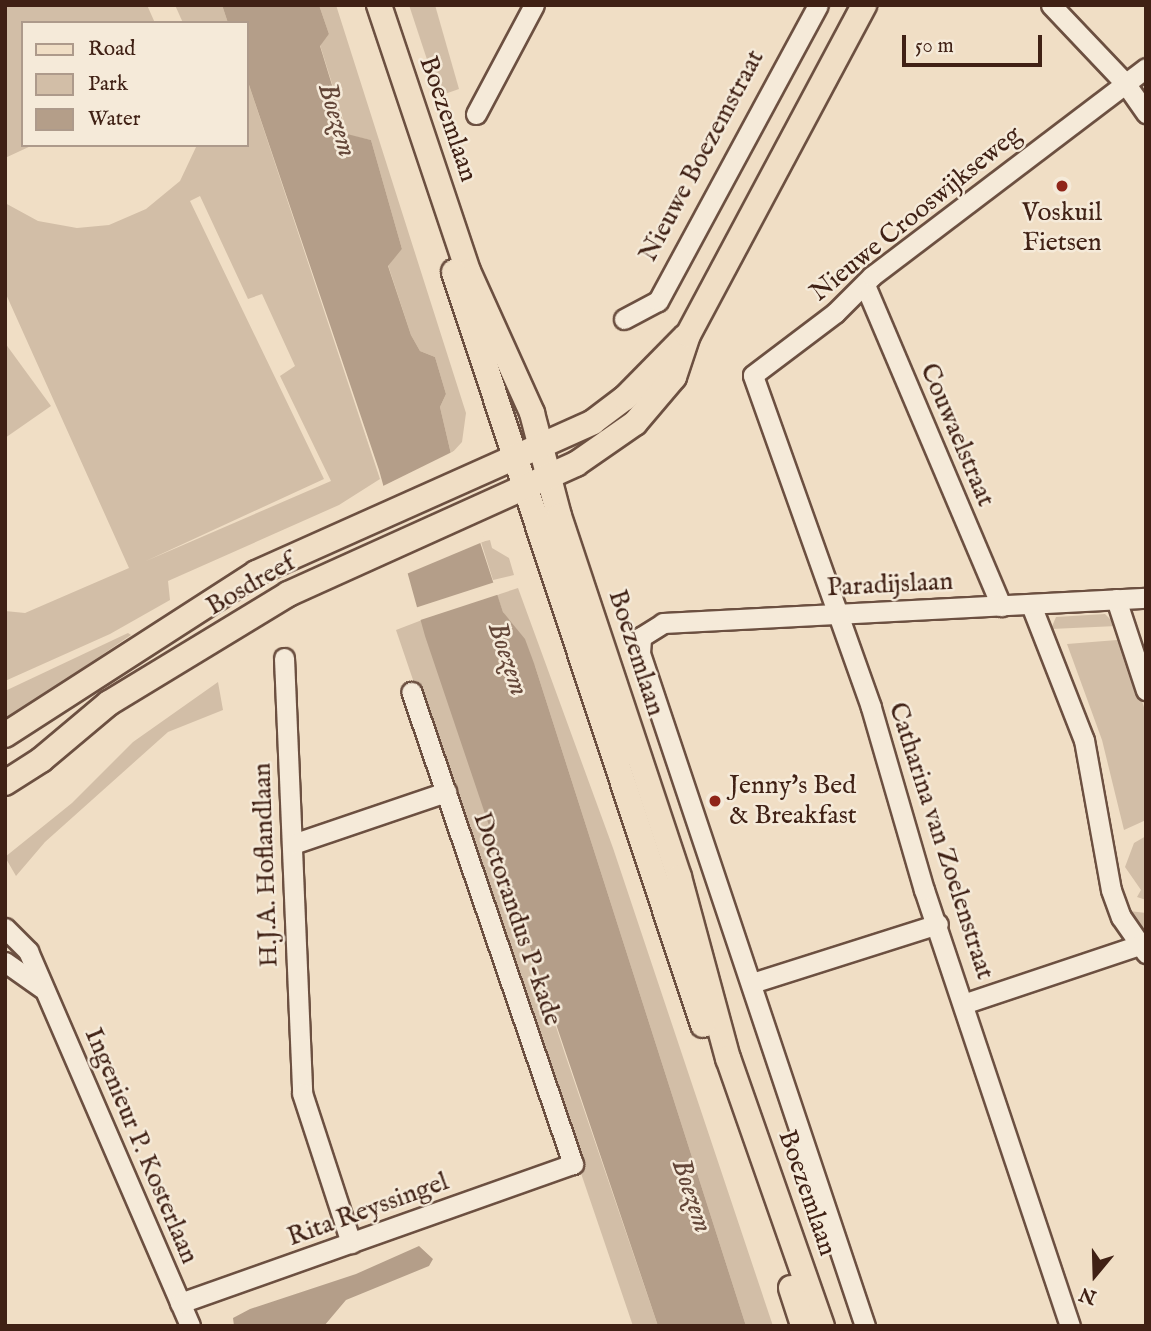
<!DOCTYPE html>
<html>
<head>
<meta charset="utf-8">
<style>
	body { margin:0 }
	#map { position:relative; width:1151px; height:1331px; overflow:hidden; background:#f0dec5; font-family:"IM FELL English",serif }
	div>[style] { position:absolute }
	.green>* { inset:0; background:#d2bea7 }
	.water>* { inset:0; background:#b49e89 }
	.pier>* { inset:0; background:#f0dec5; transform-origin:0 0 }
	.roads { filter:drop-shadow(2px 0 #6c5041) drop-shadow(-2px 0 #6c5041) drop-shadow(0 2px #6c5041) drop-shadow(0 -2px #6c5041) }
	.minor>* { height:19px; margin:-9.5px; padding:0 9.5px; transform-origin:9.5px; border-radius:9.5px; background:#f5ead9 }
	.major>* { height:24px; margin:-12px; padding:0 12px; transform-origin:12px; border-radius:12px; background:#f0dec5 }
	.dots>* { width:19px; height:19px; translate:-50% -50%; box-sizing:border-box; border:4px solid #f5ead9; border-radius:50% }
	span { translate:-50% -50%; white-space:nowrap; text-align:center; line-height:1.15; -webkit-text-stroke:5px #f5ead9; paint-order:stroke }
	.street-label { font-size:26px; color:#402115 }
	.poi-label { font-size:26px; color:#402115 }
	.left { translate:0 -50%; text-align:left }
	.water-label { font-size:28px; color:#634638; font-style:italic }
	.frame { position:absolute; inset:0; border:7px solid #402115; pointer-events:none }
	.legend { position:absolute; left:21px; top:21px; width:228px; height:126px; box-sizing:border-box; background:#f5ead9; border:2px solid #ad9a8b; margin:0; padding:9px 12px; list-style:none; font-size:21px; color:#402115 }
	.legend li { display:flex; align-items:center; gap:14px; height:35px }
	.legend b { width:35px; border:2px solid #ad9a8b }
	.north { position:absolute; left:1060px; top:1240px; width:70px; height:70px; -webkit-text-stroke:5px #f5ead9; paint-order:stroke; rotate:199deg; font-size:19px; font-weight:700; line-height:28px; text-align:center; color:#402115 }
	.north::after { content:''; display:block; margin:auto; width:24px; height:32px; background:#402115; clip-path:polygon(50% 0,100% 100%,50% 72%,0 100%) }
	.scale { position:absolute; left:902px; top:35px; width:140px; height:32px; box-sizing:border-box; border:4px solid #402115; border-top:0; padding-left:9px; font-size:21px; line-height:24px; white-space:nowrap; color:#402115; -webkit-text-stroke:5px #f5ead9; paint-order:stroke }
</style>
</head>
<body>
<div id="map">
	<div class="green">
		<i style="clip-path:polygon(5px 5px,147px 5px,155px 23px,23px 23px,23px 145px,33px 145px,5px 158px)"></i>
		<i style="clip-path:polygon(175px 5px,222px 5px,228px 23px,183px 23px)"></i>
		<i style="clip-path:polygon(319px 5px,336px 5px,466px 413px,462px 442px,451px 454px,440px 407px,446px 394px,435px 357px,420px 351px,411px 335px,388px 265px,402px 249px,371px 140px,348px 135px,320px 45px,329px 34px)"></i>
		<i style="clip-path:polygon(409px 5px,435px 5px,459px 89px,439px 96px)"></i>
		<i style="clip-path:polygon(evenodd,247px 79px,380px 479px,339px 505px,168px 581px,170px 600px,110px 634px,5px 681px,5px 611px,25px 613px,129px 568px,5px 292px,5px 203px,38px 221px,77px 228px,109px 225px,146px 209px,180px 181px,197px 145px,247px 145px,247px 79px,200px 196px,248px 299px,262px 294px,295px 366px,280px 376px,331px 481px,146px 561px,324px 479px,190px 201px,200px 196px)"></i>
		<i style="clip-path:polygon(5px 343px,51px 406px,5px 438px)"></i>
		<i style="clip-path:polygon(490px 540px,492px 548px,509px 558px,514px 575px,493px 580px,481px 542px)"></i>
		<i style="clip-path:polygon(518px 588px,613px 848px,773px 1326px,746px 1326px,535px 666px,503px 612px,497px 595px)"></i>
		<i style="clip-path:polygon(1105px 614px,1117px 626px,1051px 629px,1056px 617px)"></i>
		<i style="clip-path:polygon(422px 620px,565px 1054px,658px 1326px,633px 1326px,396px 630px)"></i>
		<i style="clip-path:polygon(128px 633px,131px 635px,5px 721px,5px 691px)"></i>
		<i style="clip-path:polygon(1117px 640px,1122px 642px,1146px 713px,1146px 820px,1124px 830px,1102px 740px,1067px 644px)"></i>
		<i style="clip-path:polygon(218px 682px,223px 710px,168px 732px,45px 842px,16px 876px,5px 857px,72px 803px,133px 742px)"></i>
		<i style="clip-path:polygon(1146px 836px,1146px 900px,1137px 897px,1141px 890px,1125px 867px,1134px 843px)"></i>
		<i style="clip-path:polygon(1129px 911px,1146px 913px,1146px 934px,1128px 914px)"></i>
	</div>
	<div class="water">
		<i style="clip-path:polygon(222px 5px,319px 5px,329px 34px,320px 46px,347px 134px,371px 140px,402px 249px,388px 266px,411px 335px,420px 351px,435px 357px,446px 394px,440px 407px,451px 454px,503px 612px,525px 639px,535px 666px,746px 1326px,658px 1326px,425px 636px,379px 470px,247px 79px,247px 23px,228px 23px)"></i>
		<i style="clip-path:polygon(419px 1246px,433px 1259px,429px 1266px,346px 1300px,324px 1326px,234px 1326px,233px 1318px,250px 1309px,356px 1274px)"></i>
	</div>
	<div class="pier">
		<i style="clip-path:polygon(454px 451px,485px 541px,404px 575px,379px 488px)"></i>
		<i style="left:495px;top:582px;width:13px;height:85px;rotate:72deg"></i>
	</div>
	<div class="roads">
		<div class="minor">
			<i style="left:1051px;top:5px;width:108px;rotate:46.5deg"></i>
			<i style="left:1125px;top:83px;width:37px;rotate:55deg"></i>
			<i style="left:476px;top:114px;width:123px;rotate:-62deg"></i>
			<i style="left:865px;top:285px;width:349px;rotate:67deg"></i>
			<i style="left:624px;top:319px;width:38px;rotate:-28deg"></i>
			<i style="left:658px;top:301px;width:336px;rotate:-61.6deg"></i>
			<i style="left:1116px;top:599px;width:96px;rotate:71.8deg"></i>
			<i style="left:1031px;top:605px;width:145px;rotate:68.6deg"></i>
			<i style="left:1084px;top:740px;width:152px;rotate:79.8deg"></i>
			<i style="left:1111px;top:890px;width:29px;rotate:70deg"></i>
			<i style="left:1121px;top:917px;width:44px;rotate:55.2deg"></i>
			<i style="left:284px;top:658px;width:435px;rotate:87.6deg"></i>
			<i style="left:302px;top:1093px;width:158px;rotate:71.9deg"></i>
			<i style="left:293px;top:844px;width:162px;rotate:-18.8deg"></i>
			<i style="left:5px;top:928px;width:33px;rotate:45deg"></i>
			<i style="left:28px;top:951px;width:408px;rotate:66.6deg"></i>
			<i style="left:5px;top:962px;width:45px;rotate:35.1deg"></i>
			<i style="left:752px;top:983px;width:195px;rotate:-17.6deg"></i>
			<i style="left:966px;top:1003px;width:182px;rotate:-18.5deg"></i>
			<i style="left:180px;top:1303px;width:417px;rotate:-19.5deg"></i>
			<i style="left:573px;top:1164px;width:499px;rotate:-108.9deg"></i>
			<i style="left:865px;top:1326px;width:710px;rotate:-108.49deg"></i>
			<i style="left:640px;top:653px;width:16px;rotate:-86deg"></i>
			<i style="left:641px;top:637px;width:26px;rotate:-32deg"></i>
			<i style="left:663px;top:623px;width:484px;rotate:-3deg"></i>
			<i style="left:1070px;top:1326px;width:460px;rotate:-108.5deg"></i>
			<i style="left:924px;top:890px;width:191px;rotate:-106.2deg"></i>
			<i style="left:871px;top:707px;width:352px;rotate:-109.6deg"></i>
			<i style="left:753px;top:375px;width:103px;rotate:-37.1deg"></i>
			<i style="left:835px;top:313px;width:52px;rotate:-45deg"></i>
			<i style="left:872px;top:276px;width:344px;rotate:-37.2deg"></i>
		</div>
		<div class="major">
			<i style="left:379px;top:5px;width:280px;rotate:71.5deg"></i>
			<i style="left:468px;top:271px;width:156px;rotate:65.7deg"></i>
			<i style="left:532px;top:413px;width:106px;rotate:75.3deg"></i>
			<i style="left:559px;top:516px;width:380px;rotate:71.6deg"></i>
			<i style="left:679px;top:877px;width:188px;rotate:74.9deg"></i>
			<i style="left:728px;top:1058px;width:284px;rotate:70.7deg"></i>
			<i style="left:454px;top:272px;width:793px;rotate:71.7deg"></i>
			<i style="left:5px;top:735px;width:299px;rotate:-32.8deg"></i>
			<i style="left:256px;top:573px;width:369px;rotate:-24.1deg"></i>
			<i style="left:593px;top:422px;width:40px;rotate:-37deg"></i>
			<i style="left:625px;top:398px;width:86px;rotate:-45.5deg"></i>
			<i style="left:5px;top:783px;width:43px;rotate:-32.6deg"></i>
			<i style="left:41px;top:760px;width:89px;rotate:-40deg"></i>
			<i style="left:109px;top:703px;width:210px;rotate:-31.3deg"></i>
			<i style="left:288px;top:594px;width:316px;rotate:-24.3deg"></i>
			<i style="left:576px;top:464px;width:72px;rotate:-34.8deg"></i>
			<i style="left:635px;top:423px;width:60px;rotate:-49.7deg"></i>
			<i style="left:674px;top:377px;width:44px;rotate:-71.6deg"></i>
			<i style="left:688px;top:335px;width:374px;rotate:-61.9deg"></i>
			<i style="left:791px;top:1288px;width:40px;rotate:72deg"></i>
		</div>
	</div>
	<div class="dots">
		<i style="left:1062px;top:186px;background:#8f2418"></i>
		<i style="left:715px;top:801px;background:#8f2418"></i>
	</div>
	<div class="street-label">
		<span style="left:448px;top:119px;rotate:71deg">Boezemlaan</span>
		<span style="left:702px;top:156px;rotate:-62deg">Nieuwe Boezemstraat</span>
		<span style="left:916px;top:214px;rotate:-39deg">Nieuwe Crooswijkseweg</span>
		<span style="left:957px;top:435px;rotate:67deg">Couwaelstraat</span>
		<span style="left:251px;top:585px;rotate:-30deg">Bosdreef</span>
		<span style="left:890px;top:585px;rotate:-3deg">Paradijslaan</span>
		<span style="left:636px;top:653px;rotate:72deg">Boezemlaan</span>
		<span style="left:941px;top:841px;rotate:72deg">Catharina van Zoelenstraat</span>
		<span style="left:266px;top:865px;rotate:-92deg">H.J.A. Hoflandlaan</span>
		<span style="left:517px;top:919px;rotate:71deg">Doctorandus P-kade</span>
		<span style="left:141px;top:1146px;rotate:67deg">Ingenieur P. Kosterlaan</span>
		<span style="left:807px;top:1193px;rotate:71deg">Boezemlaan</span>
		<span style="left:368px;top:1210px;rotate:-20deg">Rita Reyssingel</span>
	</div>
	<div class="poi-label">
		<span style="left:1062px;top:228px">Voskuil<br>Fietsen</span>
		<span class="left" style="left:729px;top:801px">Jenny's Bed<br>&amp; Breakfast</span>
	</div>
	<div class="water-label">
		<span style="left:336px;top:120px;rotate:73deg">Boezem</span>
		<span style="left:507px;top:659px;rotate:71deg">Boezem</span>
		<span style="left:691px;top:1196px;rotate:71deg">Boezem</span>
	</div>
	<div class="frame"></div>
	<ul class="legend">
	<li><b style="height:9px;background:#f0dec5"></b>Road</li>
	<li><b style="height:19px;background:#d2bea7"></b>Park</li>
	<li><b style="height:19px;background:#b49e89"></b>Water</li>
	</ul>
	<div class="north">N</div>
	<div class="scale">50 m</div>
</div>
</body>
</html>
